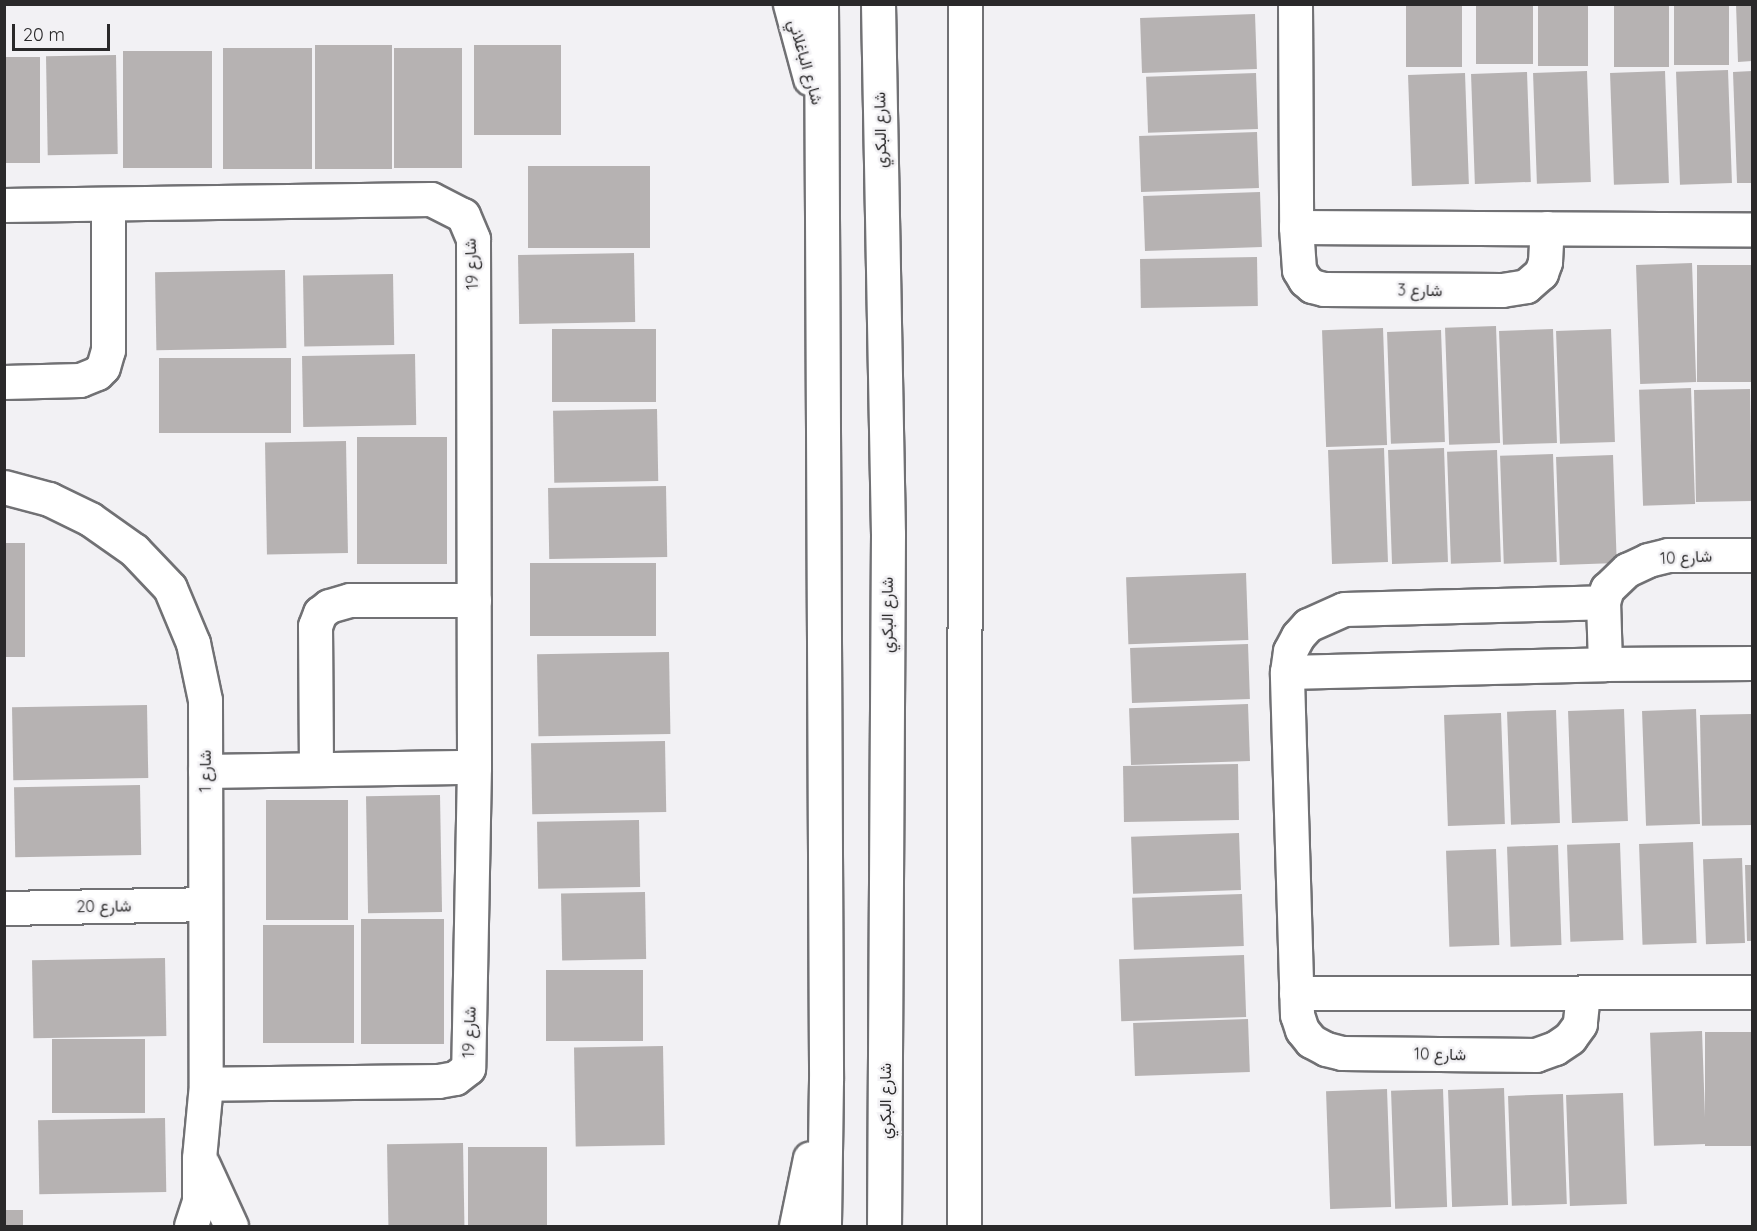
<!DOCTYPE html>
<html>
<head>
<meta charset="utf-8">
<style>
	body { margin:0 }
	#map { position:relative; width:1757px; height:1231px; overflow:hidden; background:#f2f1f4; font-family:Quicksand,Vazirmatn,sans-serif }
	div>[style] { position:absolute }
	.building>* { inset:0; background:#b6b2b2; transform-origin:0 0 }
	.roads { filter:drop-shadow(2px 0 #717174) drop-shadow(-2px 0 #717174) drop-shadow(0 2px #717174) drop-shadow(0 -2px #717174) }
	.minor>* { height:33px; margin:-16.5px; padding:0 16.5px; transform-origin:16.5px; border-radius:16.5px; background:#fff }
	.secondary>* { height:33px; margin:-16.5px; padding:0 16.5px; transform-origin:16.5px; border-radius:16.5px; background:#fff }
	span { translate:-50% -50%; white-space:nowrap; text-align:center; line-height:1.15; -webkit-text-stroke:5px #f2f1f4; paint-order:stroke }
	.street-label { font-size:16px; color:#2a292a }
	.frame { position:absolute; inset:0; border:6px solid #2a292a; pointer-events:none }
	.scale { position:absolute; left:12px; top:24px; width:98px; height:27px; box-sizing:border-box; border:3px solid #2a292a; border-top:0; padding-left:8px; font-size:18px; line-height:21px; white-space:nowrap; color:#2a292a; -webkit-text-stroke:4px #f2f1f4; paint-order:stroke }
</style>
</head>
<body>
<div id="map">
	<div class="building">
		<i style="left:1406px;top:4px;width:56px;height:63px"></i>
		<i style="left:1476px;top:4px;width:57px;height:60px"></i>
		<i style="left:1538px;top:4px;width:50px;height:62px"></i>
		<i style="left:1614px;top:4px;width:55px;height:63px"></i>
		<i style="left:1674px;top:4px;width:55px;height:61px"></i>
		<i style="clip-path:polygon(1736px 4px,1752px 4px,1752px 61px,1738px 62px)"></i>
		<i style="left:1255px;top:14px;width:55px;height:115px;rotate:88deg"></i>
		<i style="left:392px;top:45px;width:124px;height:77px;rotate:90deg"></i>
		<i style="left:561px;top:45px;width:90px;height:87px;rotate:90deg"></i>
		<i style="left:312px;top:48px;width:121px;height:89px;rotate:90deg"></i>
		<i style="left:462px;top:48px;width:120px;height:68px;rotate:90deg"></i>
		<i style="left:212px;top:51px;width:117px;height:89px;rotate:90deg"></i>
		<i style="left:116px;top:55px;width:99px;height:70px;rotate:89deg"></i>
		<i style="left:4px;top:57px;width:36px;height:106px"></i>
		<i style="left:1728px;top:70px;width:113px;height:52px;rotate:88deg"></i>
		<i style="left:1587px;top:71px;width:111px;height:54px;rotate:88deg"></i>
		<i style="left:1665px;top:71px;width:112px;height:55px;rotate:88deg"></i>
		<i style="clip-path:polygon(1752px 71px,1752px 183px,1737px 183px,1733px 72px)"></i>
		<i style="left:1527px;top:72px;width:110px;height:56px;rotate:88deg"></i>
		<i style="left:1256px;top:73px;width:56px;height:110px;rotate:88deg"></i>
		<i style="left:1465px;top:73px;width:111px;height:57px;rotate:88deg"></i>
		<i style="left:1257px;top:132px;width:56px;height:118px;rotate:88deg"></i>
		<i style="left:650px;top:166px;width:82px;height:122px;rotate:90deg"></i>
		<i style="left:1260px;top:192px;width:55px;height:117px;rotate:88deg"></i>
		<i style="left:634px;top:253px;width:69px;height:116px;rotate:89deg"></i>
		<i style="left:1257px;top:257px;width:49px;height:117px;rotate:89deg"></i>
		<i style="left:1692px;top:263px;width:119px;height:56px;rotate:88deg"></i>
		<i style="left:1752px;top:265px;width:117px;height:55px;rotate:90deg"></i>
		<i style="left:285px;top:270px;width:78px;height:130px;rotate:89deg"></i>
		<i style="left:393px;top:274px;width:71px;height:90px;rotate:89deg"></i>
		<i style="left:1496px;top:326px;width:117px;height:51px;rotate:88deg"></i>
		<i style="left:1383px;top:328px;width:117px;height:61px;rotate:88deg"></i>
		<i style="left:656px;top:329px;width:73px;height:104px;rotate:90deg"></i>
		<i style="left:1553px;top:329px;width:114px;height:54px;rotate:88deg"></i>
		<i style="left:1611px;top:329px;width:113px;height:55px;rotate:88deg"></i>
		<i style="left:1441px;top:330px;width:112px;height:54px;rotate:88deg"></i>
		<i style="left:415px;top:354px;width:71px;height:113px;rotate:89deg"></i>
		<i style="left:291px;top:358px;width:75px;height:132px;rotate:90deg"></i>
		<i style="left:1691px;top:388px;width:116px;height:52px;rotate:88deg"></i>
		<i style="left:1750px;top:389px;width:112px;height:56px;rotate:89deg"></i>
		<i style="left:657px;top:409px;width:72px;height:104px;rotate:89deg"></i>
		<i style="left:447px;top:437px;width:127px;height:90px;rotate:90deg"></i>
		<i style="left:346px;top:441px;width:112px;height:81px;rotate:89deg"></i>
		<i style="left:1384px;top:448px;width:114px;height:56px;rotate:88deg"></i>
		<i style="left:1444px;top:448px;width:114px;height:56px;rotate:88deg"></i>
		<i style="left:1497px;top:450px;width:112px;height:50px;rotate:88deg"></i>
		<i style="left:1553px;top:454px;width:108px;height:53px;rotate:88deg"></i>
		<i style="left:1613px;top:455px;width:108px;height:57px;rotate:88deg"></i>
		<i style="left:666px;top:486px;width:71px;height:118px;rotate:89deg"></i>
		<i style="left:4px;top:543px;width:21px;height:114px"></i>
		<i style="left:656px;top:563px;width:73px;height:126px;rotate:90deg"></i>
		<i style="left:1246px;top:573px;width:67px;height:120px;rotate:88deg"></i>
		<i style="left:1248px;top:644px;width:55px;height:118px;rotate:88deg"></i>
		<i style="left:669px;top:652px;width:82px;height:132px;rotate:89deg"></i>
		<i style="left:1248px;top:704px;width:57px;height:119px;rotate:88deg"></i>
		<i style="left:147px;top:705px;width:73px;height:135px;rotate:89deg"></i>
		<i style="left:1624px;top:709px;width:112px;height:56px;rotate:88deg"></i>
		<i style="left:1696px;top:709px;width:115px;height:54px;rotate:88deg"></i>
		<i style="left:1556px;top:710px;width:113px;height:49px;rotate:88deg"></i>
		<i style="left:1501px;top:713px;width:111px;height:57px;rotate:88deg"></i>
		<i style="left:1751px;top:714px;width:111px;height:51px;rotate:89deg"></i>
		<i style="left:665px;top:741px;width:71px;height:134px;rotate:89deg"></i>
		<i style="left:1238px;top:764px;width:56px;height:115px;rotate:89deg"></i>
		<i style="left:140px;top:785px;width:70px;height:126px;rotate:89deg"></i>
		<i style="left:440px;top:795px;width:117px;height:74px;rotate:89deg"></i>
		<i style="left:348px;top:800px;width:120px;height:82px;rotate:90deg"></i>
		<i style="left:639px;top:820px;width:67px;height:102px;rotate:89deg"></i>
		<i style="left:1239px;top:833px;width:57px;height:108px;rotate:88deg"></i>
		<i style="left:1693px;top:842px;width:101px;height:54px;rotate:88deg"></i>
		<i style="left:1620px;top:843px;width:97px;height:53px;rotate:88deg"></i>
		<i style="left:1558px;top:845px;width:100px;height:51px;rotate:88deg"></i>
		<i style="left:1496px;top:849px;width:96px;height:50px;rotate:88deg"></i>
		<i style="left:1742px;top:858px;width:85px;height:39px;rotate:88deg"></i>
		<i style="clip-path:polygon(1745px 865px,1752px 865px,1752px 941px,1747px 941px)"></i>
		<i style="left:645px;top:892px;width:67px;height:84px;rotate:89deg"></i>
		<i style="left:1242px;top:894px;width:52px;height:110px;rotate:88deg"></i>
		<i style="left:444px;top:919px;width:125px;height:83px;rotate:90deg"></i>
		<i style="left:354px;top:925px;width:118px;height:91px;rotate:90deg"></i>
		<i style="left:1244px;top:955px;width:62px;height:125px;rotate:88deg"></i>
		<i style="left:165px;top:958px;width:78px;height:133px;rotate:89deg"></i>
		<i style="left:643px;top:970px;width:71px;height:97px;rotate:90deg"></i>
		<i style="left:1248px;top:1019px;width:53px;height:115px;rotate:88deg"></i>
		<i style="left:1702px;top:1031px;width:113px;height:52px;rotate:88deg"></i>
		<i style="left:1752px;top:1032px;width:114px;height:47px;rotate:90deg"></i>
		<i style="left:145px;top:1039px;width:74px;height:93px;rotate:90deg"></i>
		<i style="left:663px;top:1046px;width:99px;height:89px;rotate:89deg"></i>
		<i style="left:1504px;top:1088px;width:117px;height:56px;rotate:88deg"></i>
		<i style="left:1387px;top:1089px;width:118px;height:61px;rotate:88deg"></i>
		<i style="left:1443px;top:1089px;width:118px;height:52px;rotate:88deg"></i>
		<i style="left:1623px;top:1093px;width:111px;height:57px;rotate:88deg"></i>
		<i style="left:1563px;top:1094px;width:110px;height:55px;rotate:88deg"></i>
		<i style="left:165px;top:1118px;width:74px;height:127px;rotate:89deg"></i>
		<i style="left:463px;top:1143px;width:83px;height:76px;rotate:89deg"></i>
		<i style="left:547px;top:1147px;width:79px;height:79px;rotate:90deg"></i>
		<i style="left:4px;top:1210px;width:19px;height:16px"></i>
	</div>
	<div class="roads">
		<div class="minor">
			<i style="left:1295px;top:4px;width:223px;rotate:89.7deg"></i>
			<i style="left:1296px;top:227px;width:43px;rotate:86deg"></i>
			<i style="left:1299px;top:270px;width:12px;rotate:59deg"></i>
			<i style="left:1305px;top:280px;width:9px;rotate:41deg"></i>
			<i style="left:1312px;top:286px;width:12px;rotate:14deg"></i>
			<i style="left:1324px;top:289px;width:178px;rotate:0.3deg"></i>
			<i style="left:1502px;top:290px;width:24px;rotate:-9deg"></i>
			<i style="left:1526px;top:286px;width:20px;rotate:-41deg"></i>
			<i style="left:1541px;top:273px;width:12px;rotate:-70deg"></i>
			<i style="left:1545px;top:262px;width:34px;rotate:-87deg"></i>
			<i style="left:4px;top:205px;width:427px;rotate:-0.8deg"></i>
			<i style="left:431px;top:199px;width:36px;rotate:27deg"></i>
			<i style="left:463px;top:215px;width:26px;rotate:67deg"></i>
			<i style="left:473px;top:239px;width:528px;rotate:89.89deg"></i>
			<i style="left:474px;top:767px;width:301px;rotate:91.1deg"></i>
			<i style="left:468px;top:1068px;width:16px;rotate:142deg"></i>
			<i style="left:455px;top:1078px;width:17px;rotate:170deg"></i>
			<i style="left:438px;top:1081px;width:232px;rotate:179.3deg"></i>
			<i style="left:1296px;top:227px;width:456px;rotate:0.3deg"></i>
			<i style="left:4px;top:382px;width:76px;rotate:-1.5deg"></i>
			<i style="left:80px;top:380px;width:18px;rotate:-22deg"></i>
			<i style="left:97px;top:373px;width:8px;rotate:-45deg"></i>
			<i style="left:103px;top:367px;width:18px;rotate:-74deg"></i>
			<i style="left:108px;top:350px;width:145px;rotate:-90deg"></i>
			<i style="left:4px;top:487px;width:47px;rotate:14.9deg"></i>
			<i style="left:49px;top:499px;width:46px;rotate:26deg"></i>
			<i style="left:90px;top:519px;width:54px;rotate:35.2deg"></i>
			<i style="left:134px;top:550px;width:52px;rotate:46.5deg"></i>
			<i style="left:170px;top:588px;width:60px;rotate:67.3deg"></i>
			<i style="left:193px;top:643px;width:58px;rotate:78.1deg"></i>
			<i style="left:205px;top:700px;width:384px;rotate:89.9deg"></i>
			<i style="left:206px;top:1084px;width:74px;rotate:95.4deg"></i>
			<i style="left:199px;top:1158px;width:43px;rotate:90deg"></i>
			<i style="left:199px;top:1201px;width:26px;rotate:108deg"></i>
			<i style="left:1605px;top:664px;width:62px;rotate:-91.8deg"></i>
			<i style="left:1603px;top:602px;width:14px;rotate:-73deg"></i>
			<i style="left:1607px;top:589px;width:28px;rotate:-44deg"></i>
			<i style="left:1627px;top:570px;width:23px;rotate:-25deg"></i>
			<i style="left:1648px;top:560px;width:21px;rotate:-14deg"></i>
			<i style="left:1668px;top:555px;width:84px"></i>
			<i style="left:1287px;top:672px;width:318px;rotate:-1.4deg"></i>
			<i style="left:1605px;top:664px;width:147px;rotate:-0.4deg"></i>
			<i style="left:316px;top:768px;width:142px;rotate:-90.4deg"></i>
			<i style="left:315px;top:626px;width:14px;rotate:-69deg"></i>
			<i style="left:320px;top:613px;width:11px;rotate:-38deg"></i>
			<i style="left:329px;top:606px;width:22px;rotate:-16deg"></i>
			<i style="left:350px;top:600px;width:124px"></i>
			<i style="left:205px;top:771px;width:269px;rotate:-0.9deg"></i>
			<i style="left:4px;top:908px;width:200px;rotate:-1.1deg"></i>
			<i style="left:1296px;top:993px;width:456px;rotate:-0.1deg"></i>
			<i style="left:1583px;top:993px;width:31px;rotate:96deg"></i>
			<i style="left:1580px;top:1024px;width:17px;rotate:126deg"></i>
			<i style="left:1570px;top:1038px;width:18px;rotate:146deg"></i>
			<i style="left:1555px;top:1048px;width:20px;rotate:160deg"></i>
			<i style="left:1536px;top:1055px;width:194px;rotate:-179.4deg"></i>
			<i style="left:1342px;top:1053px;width:16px;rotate:-166deg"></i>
			<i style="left:1326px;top:1049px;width:17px;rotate:-152deg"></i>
			<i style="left:1311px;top:1041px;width:14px;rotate:-129deg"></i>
			<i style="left:1302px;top:1030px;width:16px;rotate:-108deg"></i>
			<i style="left:1297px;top:1015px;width:343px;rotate:-91.7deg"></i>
			<i style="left:1287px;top:672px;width:21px;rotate:-82deg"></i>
			<i style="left:1290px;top:651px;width:17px;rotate:-62deg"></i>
			<i style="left:1298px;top:636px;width:15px;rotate:-48deg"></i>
			<i style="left:1308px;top:625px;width:39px;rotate:-24deg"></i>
			<i style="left:1344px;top:609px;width:259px;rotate:-1.5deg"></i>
			<i style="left:203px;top:1165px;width:67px;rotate:65.3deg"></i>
			<i style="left:964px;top:1226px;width:1222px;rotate:-89.95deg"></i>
		</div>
		<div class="secondary">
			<i style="left:790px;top:4px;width:77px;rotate:74.9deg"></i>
			<i style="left:821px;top:4px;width:1076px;rotate:89.73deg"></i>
			<i style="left:826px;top:1080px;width:146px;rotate:90.8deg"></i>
			<i style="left:878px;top:4px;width:530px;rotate:88.92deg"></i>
			<i style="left:888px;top:534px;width:692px;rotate:90.33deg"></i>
			<i style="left:796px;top:1226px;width:69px;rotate:-78.4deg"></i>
		</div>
	</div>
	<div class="street-label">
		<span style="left:806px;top:62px;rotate:74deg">شارع الباغلاني</span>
		<span style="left:880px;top:130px;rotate:-91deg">شارع البكري</span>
		<span style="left:471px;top:264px;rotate:-93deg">شارع 19</span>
		<span style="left:1420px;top:290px;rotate:1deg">شارع 3</span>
		<span style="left:1686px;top:557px;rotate:-3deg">شارع 10</span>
		<span style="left:887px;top:615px;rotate:-90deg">شارع البكري</span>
		<span style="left:205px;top:771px;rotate:-90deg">شارع 1</span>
		<span style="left:104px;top:906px;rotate:-1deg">شارع 20</span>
		<span style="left:469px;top:1032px;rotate:-88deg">شارع 19</span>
		<span style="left:1440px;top:1054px;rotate:1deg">شارع 10</span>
		<span style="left:885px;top:1101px;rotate:-90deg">شارع البكري</span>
	</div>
	<div class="frame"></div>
	<div class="scale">20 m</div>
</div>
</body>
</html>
